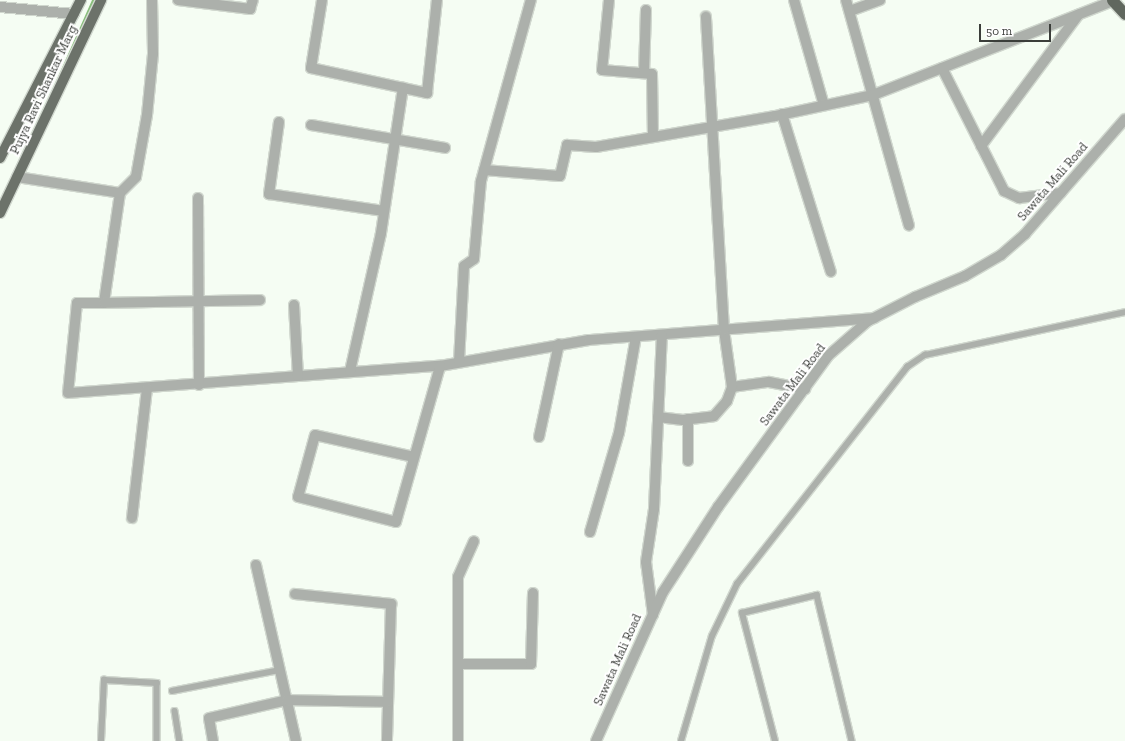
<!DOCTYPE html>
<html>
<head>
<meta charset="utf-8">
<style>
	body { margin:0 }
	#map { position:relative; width:1125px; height:741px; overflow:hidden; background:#f5fdf3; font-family:"Zilla Slab",serif }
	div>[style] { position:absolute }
	.stream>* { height:3px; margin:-1.5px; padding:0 1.5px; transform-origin:1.5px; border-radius:1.5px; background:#88bd7b }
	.roads { filter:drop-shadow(1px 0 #d0d7ce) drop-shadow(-1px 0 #d0d7ce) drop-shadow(0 1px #d0d7ce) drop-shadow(0 -1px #d0d7ce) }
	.service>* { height:5.5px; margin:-2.75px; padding:0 2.75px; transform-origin:2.75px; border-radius:2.75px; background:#acb0ab }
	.minor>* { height:10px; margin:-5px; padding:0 5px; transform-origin:5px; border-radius:5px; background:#acb0ab }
	.tertiary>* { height:10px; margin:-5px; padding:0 5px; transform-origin:5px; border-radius:5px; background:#acb0ab }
	.primary>* { height:10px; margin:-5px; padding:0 5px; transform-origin:5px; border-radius:5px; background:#6c726a }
	.trunk>* { height:11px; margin:-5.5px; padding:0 5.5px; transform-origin:5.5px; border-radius:5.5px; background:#60675e }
	span { translate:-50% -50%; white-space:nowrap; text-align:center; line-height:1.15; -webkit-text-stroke:4px #fff; paint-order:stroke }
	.street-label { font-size:13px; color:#3b3e3a }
	.scale { position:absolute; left:979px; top:24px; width:72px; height:18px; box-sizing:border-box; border:2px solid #3b3e3a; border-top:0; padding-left:5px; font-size:12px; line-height:14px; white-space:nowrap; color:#3b3e3a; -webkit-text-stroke:3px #fff; paint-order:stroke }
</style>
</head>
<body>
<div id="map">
	<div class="stream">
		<i style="left:54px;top:88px;width:96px;rotate:-66.1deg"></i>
	</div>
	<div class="roads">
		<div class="service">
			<i style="left:172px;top:691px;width:110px;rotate:-11deg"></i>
			<i style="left:175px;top:711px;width:30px;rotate:81deg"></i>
			<i style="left:101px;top:741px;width:61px;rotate:-87.2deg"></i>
			<i style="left:104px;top:680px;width:53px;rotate:3.2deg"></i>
			<i style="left:157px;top:683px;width:58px;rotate:90deg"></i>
			<i style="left:681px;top:741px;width:109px;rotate:-73.6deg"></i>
			<i style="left:712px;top:636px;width:58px;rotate:-64.3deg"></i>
			<i style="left:737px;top:584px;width:276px;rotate:-51.9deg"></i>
			<i style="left:907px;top:367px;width:22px;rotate:-34deg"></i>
			<i style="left:925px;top:355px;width:205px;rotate:-12.1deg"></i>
			<i style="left:775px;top:741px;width:132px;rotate:-104.5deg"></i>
			<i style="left:742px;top:613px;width:77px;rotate:-13.5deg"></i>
			<i style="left:817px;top:595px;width:150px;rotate:76.5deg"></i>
		</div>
		<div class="minor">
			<i style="left:152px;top:0;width:54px;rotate:88.9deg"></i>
			<i style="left:153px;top:54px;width:61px;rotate:95.6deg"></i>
			<i style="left:147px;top:115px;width:63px;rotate:100.1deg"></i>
			<i style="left:136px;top:177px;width:23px;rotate:135deg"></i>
			<i style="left:120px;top:193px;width:111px;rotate:98.3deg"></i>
			<i style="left:104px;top:303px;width:27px;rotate:180deg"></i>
			<i style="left:77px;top:303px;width:90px;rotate:95.7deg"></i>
			<i style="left:68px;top:393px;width:373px;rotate:-4.2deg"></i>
			<i style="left:440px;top:366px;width:151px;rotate:-9.9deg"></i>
			<i style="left:589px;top:340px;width:286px;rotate:-4.4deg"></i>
			<i style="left:178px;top:0;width:73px;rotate:7.1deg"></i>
			<i style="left:250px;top:9px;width:9px;rotate:-72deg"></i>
			<i style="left:322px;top:0;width:69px;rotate:99.2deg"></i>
			<i style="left:311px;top:68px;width:119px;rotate:12.2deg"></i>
			<i style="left:427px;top:93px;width:94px;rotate:-83.9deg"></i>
			<i style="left:609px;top:0;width:70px;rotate:95.7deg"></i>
			<i style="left:602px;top:70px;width:50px;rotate:4.6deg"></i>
			<i style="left:652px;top:74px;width:62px;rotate:89.1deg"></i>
			<i style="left:794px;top:0;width:109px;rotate:74.1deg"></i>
			<i style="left:846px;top:0;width:234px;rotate:74.4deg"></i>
			<i style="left:0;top:7px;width:74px;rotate:5.4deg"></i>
			<i style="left:850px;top:11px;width:32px;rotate:-20deg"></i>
			<i style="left:942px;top:68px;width:138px;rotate:63.2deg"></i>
			<i style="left:1004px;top:191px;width:17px;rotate:25deg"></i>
			<i style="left:1019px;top:198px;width:42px;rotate:-6.8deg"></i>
			<i style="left:644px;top:73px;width:63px;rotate:-88.2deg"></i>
			<i style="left:782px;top:114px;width:165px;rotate:72.8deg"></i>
			<i style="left:279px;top:122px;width:73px;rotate:97.9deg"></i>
			<i style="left:269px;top:194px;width:116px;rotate:8.4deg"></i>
			<i style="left:311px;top:125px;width:136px;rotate:9.7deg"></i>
			<i style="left:981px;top:146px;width:164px;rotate:-53.4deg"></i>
			<i style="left:484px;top:170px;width:76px;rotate:4.5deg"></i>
			<i style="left:560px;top:176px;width:32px;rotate:-77deg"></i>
			<i style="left:567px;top:145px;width:29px;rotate:4deg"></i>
			<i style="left:596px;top:147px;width:182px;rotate:-9.8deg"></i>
			<i style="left:775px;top:116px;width:100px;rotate:-12.1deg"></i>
			<i style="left:873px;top:95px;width:258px;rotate:-21.4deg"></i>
			<i style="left:17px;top:177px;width:104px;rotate:8.8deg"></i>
			<i style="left:198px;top:198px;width:187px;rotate:89.7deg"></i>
			<i style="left:104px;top:303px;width:156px;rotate:-1.1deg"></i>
			<i style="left:294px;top:305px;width:71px;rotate:86.8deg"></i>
			<i style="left:459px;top:362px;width:96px;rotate:-87deg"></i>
			<i style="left:464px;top:266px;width:12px;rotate:-35deg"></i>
			<i style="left:474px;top:259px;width:78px;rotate:-84.9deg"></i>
			<i style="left:481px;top:181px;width:188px;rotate:-74.6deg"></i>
			<i style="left:350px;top:371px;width:141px;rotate:-77.3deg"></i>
			<i style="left:381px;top:233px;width:147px;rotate:-81.4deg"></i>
			<i style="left:732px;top:387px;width:37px;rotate:-8deg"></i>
			<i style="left:769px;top:382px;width:37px;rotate:11deg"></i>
			<i style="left:658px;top:417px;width:25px;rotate:7deg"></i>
			<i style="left:683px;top:420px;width:31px;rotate:-7deg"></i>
			<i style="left:714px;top:416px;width:20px;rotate:-49deg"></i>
			<i style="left:727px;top:401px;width:15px;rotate:-70deg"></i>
			<i style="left:732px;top:387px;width:58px;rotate:-98deg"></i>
			<i style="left:724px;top:330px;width:314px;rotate:-93.3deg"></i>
			<i style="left:539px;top:437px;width:95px;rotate:-77.9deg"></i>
			<i style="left:414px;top:457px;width:101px;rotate:-167.5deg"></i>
			<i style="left:315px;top:435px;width:64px;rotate:105.3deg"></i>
			<i style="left:298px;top:497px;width:101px;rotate:14.3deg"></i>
			<i style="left:396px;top:522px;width:162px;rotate:-74.2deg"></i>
			<i style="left:688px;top:461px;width:42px;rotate:-90deg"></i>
			<i style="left:132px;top:518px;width:131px;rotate:-83.4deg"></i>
			<i style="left:590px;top:532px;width:103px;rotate:-73.7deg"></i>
			<i style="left:619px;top:433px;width:97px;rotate:-80deg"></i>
			<i style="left:256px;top:565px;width:180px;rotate:77.2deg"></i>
			<i style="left:295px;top:594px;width:97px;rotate:5.9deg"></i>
			<i style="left:391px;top:604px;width:137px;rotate:91.7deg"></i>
			<i style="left:653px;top:615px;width:53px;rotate:-97.5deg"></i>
			<i style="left:646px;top:562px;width:54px;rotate:-81.4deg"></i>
			<i style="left:654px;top:509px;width:174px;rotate:-87.4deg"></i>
			<i style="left:459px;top:664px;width:72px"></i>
			<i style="left:531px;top:664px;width:71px;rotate:-88.4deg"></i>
			<i style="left:213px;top:741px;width:23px;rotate:-100deg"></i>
			<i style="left:209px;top:718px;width:80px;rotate:-13deg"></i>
			<i style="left:287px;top:700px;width:101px;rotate:1.1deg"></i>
			<i style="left:458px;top:741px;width:164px;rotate:-90deg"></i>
			<i style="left:458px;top:577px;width:39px;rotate:-66deg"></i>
		</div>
		<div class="tertiary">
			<i style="left:596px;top:741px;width:163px;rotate:-65.8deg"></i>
			<i style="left:663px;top:592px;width:101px;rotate:-57.1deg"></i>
			<i style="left:718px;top:507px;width:188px;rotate:-53.9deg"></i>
			<i style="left:829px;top:355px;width:52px;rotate:-41.1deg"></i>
			<i style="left:868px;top:321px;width:53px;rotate:-27.1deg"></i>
			<i style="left:915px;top:297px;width:54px;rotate:-22.8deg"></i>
			<i style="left:965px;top:276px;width:42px;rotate:-30.3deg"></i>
			<i style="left:1001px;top:255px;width:32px;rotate:-41deg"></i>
			<i style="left:1025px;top:234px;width:152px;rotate:-49deg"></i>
		</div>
		<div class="primary">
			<i style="left:0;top:158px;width:178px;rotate:-62.9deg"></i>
			<i style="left:0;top:213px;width:236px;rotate:-64.6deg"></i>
		</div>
		<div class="trunk">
			<i style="left:1112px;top:0;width:19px;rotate:47deg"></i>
		</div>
	</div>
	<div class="street-label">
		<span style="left:44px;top:90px;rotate:-65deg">Pujya Ravi Shankar Marg</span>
		<span style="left:1053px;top:182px;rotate:-49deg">Sawata Mali Road</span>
		<span style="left:793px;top:385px;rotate:-53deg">Sawata Mali Road</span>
		<span style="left:618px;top:660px;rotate:-66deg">Sawata Mali Road</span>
	</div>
	<div class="scale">50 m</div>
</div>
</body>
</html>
